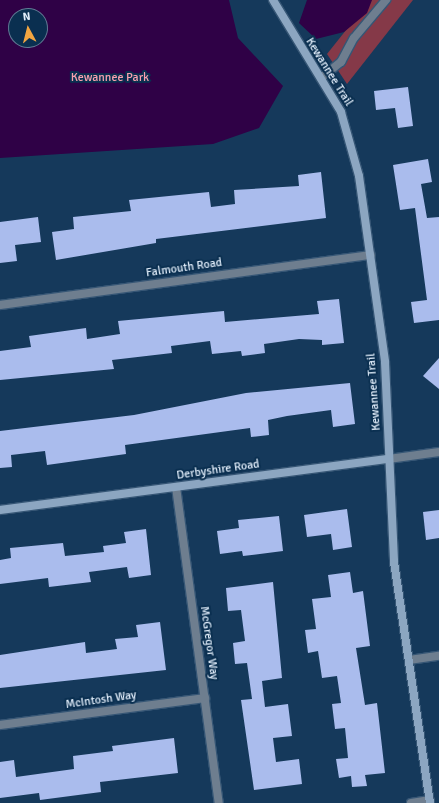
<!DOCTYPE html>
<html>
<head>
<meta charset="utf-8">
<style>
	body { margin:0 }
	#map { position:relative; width:439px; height:803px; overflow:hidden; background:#15395b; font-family:Signika,sans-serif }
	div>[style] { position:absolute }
	.green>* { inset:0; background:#853948 }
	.water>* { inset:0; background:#2f0146 }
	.building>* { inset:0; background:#aabced }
	.roads { filter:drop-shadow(1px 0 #365675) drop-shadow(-1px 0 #365675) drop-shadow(0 1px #365675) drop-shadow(0 -1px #365675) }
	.lane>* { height:8px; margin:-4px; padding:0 4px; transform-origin:4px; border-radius:4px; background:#6e7e8f }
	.street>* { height:8px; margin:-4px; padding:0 4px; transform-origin:4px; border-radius:4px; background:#6e7e8f }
	.secondary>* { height:8px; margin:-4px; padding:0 4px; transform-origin:4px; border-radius:4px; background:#8ca6c1 }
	span { translate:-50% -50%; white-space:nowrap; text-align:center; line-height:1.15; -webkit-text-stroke:4px #0a2f50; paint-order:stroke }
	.street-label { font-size:12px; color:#e2eefb }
	.park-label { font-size:12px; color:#faa1af }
	.north { position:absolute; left:8px; top:8px; width:40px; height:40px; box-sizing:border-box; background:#0a2f50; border:1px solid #607b94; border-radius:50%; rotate:353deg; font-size:11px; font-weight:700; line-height:16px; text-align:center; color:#e2eefb }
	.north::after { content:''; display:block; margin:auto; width:14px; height:18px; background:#f2a541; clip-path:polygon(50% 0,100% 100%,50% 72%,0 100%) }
</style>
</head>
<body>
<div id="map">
	<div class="green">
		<i style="clip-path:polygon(370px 0,413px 0,347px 84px,327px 54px)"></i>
	</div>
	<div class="water">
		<i style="clip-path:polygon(evenodd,0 0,229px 0,238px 38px,283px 86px,259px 128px,213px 144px,0 158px,0 0,16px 16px,40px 16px,40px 40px,16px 40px,16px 16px)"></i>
		<i style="clip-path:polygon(307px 0,372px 0,367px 13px,344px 32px,316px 39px,299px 23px)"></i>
	</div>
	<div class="building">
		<i style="clip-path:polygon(408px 87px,413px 126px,398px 128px,395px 108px,376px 110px,374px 91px)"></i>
		<i style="clip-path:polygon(428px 159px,432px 182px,421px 184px,427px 218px,439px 217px,439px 320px,414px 323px,411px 302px,427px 300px,415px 208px,400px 210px,393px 165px)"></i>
		<i style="clip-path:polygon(321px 172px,326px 218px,156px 239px,156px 243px,56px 260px,52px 232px,74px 229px,73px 217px,131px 211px,129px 200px,209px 192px,211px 207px,235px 204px,234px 190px,299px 186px,298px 175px)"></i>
		<i style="clip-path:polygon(38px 217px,41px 242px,15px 245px,17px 261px,0 263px,0 222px)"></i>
		<i style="clip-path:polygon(339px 299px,344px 343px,322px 345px,322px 340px,299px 339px,264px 344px,265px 353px,242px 356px,241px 351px,212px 354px,210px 341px,171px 346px,172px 353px,112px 360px,114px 369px,0 380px,0 351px,31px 347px,29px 336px,86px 328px,87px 339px,120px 334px,118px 321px,224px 311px,225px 322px,319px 314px,317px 301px)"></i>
		<i style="clip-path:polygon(439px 358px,439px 389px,423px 376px)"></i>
		<i style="clip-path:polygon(350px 383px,355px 424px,333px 427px,331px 410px,287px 416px,268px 420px,269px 435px,251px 437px,250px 428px,125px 445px,126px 454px,47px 465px,45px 451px,11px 455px,12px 467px,0 468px,0 431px,134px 415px,246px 393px)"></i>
		<i style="clip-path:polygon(347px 509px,352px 547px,333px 550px,331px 534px,307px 537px,304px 515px)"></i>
		<i style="clip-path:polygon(439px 510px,439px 538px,426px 540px,423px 512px)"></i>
		<i style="clip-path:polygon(279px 516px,283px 551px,243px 556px,242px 551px,220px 554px,217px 531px,239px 528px,238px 520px)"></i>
		<i style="clip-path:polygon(146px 529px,151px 575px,129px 578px,127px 567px,89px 572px,91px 582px,49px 587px,48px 578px,0 584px,0 560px,11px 558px,10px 548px,63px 543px,65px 556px,104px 552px,103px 546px,126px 543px,124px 532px)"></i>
		<i style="clip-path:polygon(350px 572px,353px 593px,363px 591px,370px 646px,356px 648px,365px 705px,377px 703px,385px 773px,365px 775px,367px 786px,352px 787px,351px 776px,339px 778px,336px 759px,348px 758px,345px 728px,335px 729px,332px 704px,341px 703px,337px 676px,322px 678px,318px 651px,308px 653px,305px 630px,316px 629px,312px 599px,331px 597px,328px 575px)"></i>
		<i style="clip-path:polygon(273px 582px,282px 678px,262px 681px,265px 707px,288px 704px,292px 736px,273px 738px,276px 762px,299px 759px,302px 784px,254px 790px,241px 700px,252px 699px,247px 663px,235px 664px,233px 643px,245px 641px,241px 610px,228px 611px,226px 588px)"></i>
		<i style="clip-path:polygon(160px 622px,166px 670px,0 688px,0 655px,85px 642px,86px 653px,117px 649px,115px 639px,138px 637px,136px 625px)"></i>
		<i style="clip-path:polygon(174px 738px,178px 773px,100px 782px,101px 792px,40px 800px,39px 793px,0 798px,0 762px,14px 760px,16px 777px,74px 769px,73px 756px,113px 751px,112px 746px)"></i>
	</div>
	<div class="roads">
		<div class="lane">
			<i style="left:321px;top:78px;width:26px;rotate:-39deg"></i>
			<i style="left:341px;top:62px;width:27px;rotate:-62deg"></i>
			<i style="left:354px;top:38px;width:50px;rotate:-49.9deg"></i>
		</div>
		<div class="street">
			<i style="left:0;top:305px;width:374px;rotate:-7.7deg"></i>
			<i style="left:389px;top:459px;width:50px;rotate:-8deg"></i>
			<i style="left:176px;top:487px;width:319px;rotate:82.3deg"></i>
			<i style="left:409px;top:660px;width:30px;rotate:-8deg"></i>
			<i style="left:0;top:725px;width:207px;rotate:-7.5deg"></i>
			<i style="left:411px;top:803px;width:19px;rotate:-9deg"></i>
		</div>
		<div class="secondary">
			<i style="left:273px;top:0;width:131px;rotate:58.7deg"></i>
			<i style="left:341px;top:112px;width:66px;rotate:74.3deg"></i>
			<i style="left:359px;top:176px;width:188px;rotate:82deg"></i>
			<i style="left:385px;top:362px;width:200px;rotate:87.4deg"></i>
			<i style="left:394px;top:562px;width:244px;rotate:81.5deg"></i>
			<i style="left:0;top:510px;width:392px;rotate:-7.5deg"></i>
		</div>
	</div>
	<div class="street-label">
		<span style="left:329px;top:72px;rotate:58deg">Kewannee Trail</span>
		<span style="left:184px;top:268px;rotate:-8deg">Falmouth Road</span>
		<span style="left:374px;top:392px;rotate:-94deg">Kewannee Trail</span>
		<span style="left:218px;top:470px;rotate:-8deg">Derbyshire Road</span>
		<span style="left:209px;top:643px;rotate:82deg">McGregor Way</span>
		<span style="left:101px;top:700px;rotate:-8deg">McIntosh Way</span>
	</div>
	<div class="park-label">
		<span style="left:110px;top:78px">Kewannee Park</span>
	</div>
	<div class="north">N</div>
</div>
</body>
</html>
